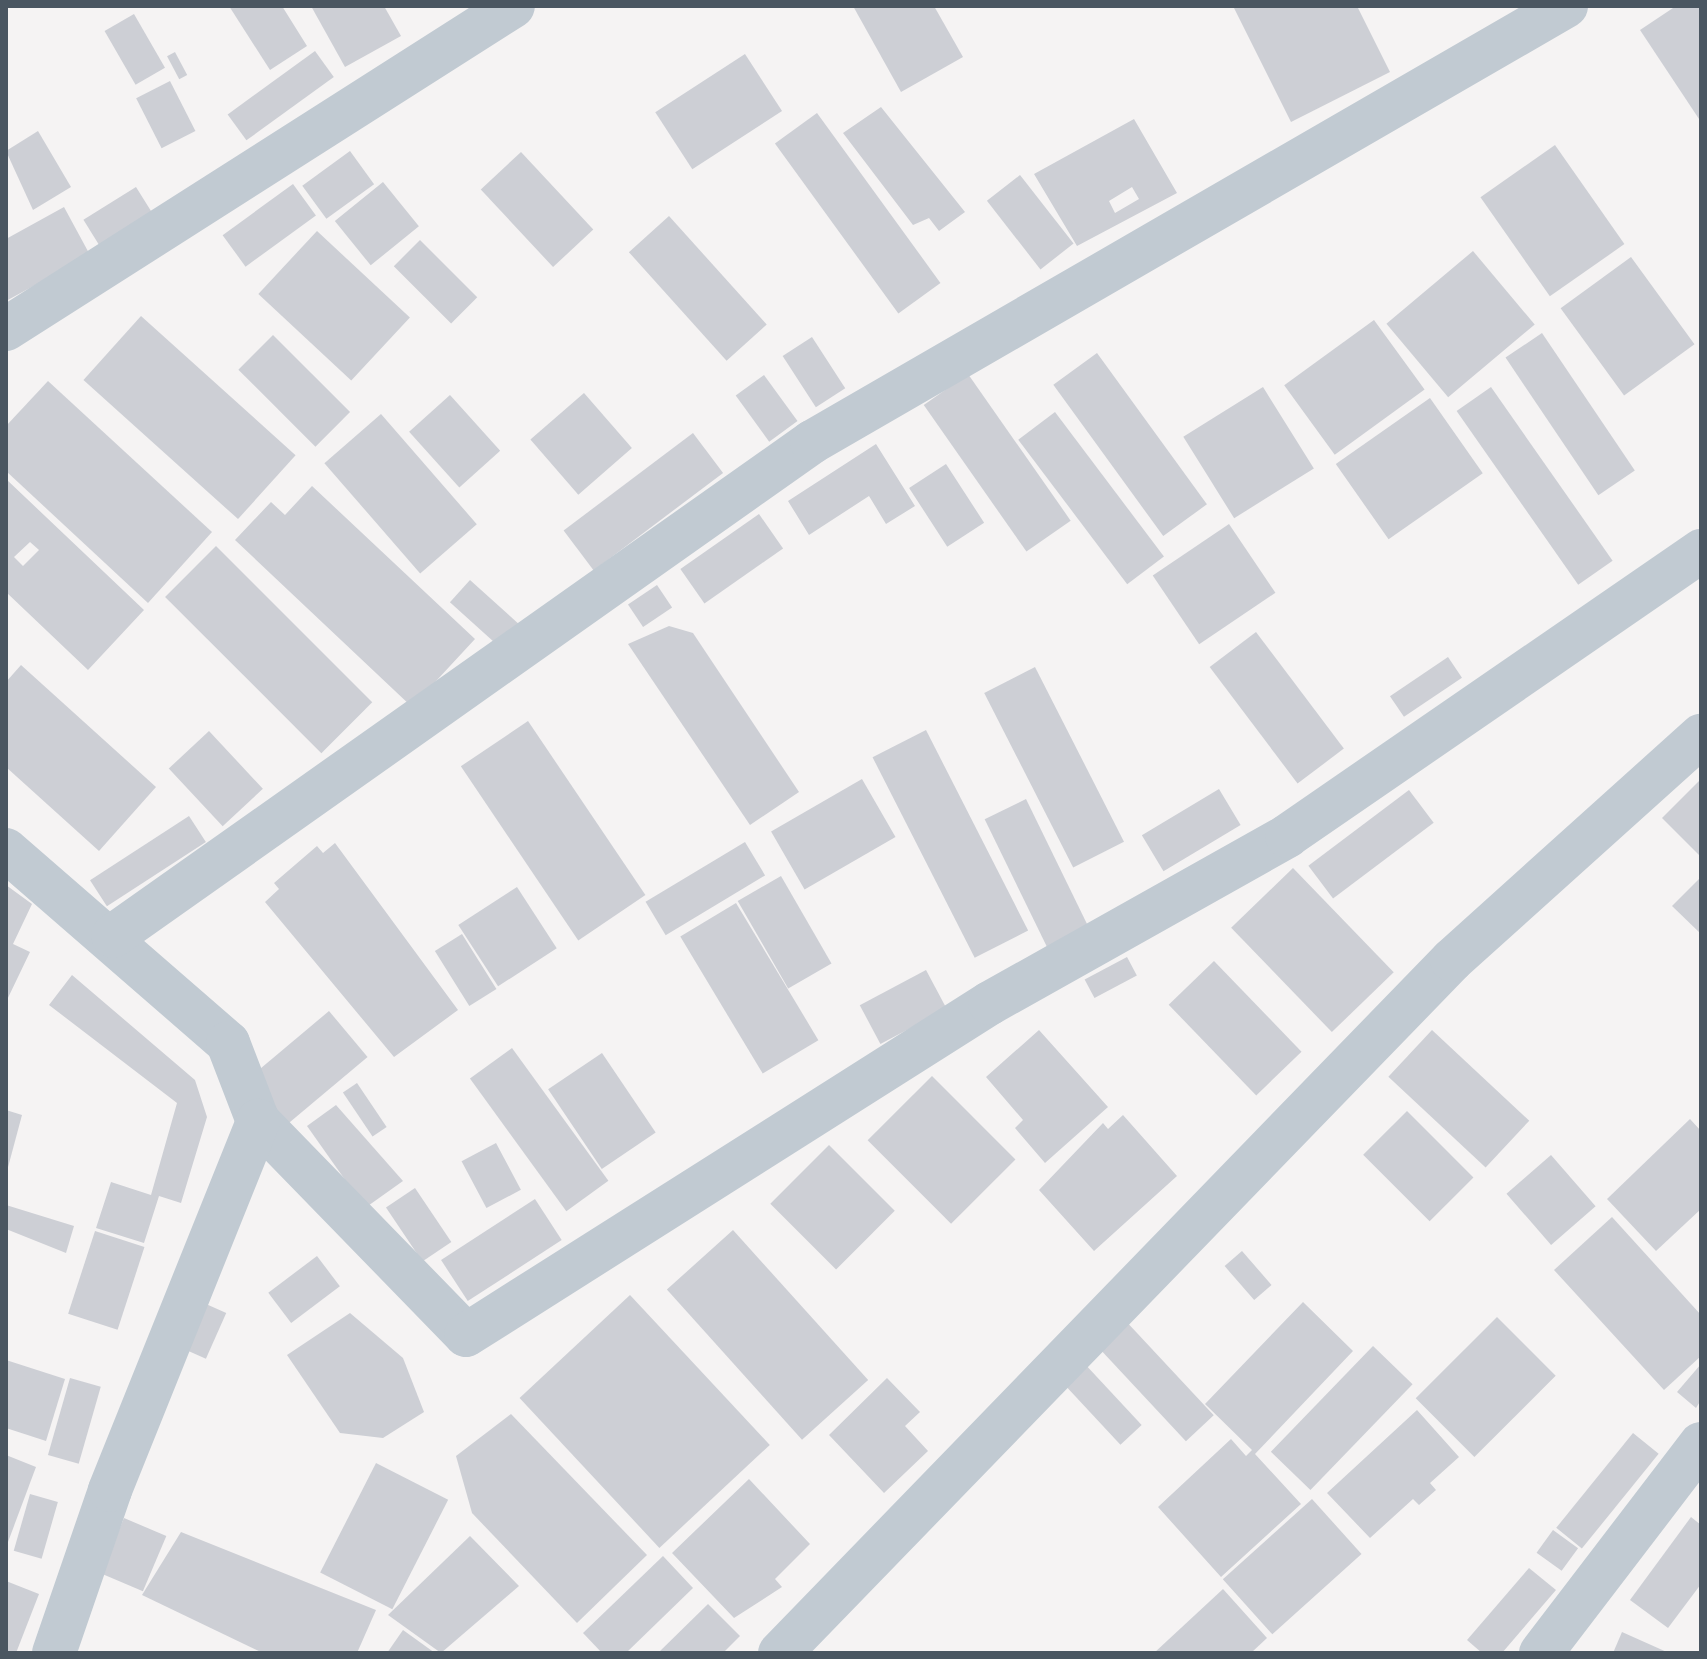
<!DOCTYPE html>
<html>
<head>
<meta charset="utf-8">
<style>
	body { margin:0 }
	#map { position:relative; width:1707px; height:1659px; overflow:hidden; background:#f5f3f3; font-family:Commissioner,sans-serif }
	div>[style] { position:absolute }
	.building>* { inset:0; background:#cdcfd5; transform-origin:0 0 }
	.minor>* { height:44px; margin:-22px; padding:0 22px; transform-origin:22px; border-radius:22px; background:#c1cad2 }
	span { translate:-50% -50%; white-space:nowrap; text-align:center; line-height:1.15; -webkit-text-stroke:6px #fff; paint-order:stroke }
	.frame { position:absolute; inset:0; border:8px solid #4a5661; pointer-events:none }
</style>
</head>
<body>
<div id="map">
	<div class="building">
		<i style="clip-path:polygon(229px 6px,282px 6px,307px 46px,270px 70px)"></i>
		<i style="clip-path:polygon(311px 6px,384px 6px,401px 36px,345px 67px)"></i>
		<i style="clip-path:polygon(853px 6px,934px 6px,963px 57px,901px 92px)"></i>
		<i style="clip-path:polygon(1233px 6px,1357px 6px,1390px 72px,1291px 122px)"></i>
		<i style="clip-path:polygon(1676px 6px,1701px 6px,1701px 122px,1640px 30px)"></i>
		<i style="left:134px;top:14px;width:62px;height:34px;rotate:60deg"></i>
		<i style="left:315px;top:51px;width:32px;height:108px;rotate:54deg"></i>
		<i style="left:175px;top:52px;width:26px;height:9px;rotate:62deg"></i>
		<i style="left:745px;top:54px;width:68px;height:107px;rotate:57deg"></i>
		<i style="left:170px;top:81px;width:56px;height:38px;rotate:63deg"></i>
		<i style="clip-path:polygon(881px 107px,965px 212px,939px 231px,929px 218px,913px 225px,843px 133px)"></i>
		<i style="left:817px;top:113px;width:210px;height:52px;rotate:54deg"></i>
		<i style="clip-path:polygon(evenodd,1134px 119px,1177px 193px,1077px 246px,1034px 174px,1134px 119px,1132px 187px,1139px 199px,1115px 213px,1109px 201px,1132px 187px)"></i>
		<i style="clip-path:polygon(38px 131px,71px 187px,33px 210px,6px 151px)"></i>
		<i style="left:1555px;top:145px;width:121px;height:91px;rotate:55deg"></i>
		<i style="left:350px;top:151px;width:41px;height:59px;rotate:54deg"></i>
		<i style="left:521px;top:152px;width:106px;height:55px;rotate:47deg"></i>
		<i style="left:1020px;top:175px;width:87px;height:42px;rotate:52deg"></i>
		<i style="left:383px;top:182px;width:57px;height:62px;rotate:51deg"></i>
		<i style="left:293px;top:184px;width:39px;height:87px;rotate:54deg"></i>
		<i style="left:136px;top:187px;width:36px;height:62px;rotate:58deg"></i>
		<i style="clip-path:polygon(64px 207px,90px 255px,6px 301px,6px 239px)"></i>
		<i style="left:669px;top:216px;width:146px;height:54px;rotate:48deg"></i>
		<i style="left:317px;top:231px;width:127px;height:86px;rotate:43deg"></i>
		<i style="left:420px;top:240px;width:81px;height:37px;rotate:45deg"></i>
		<i style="left:1473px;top:251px;width:96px;height:113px;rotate:50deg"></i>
		<i style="left:1631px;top:257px;width:108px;height:87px;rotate:54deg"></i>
		<i style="left:141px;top:316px;width:208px;height:86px;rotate:42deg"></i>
		<i style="left:1374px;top:320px;width:86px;height:111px;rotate:54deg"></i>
		<i style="left:1542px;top:333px;width:166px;height:44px;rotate:56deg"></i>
		<i style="left:273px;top:335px;width:109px;height:49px;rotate:45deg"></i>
		<i style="left:812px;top:337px;width:61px;height:35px;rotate:57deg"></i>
		<i style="left:1097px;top:353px;width:187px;height:54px;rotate:54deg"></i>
		<i style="left:968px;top:374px;width:179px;height:54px;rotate:55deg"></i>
		<i style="left:764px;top:375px;width:57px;height:35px;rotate:54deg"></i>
		<i style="clip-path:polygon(48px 381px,212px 532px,148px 603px,6px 471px,6px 426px)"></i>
		<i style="left:1263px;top:387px;width:96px;height:94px;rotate:58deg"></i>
		<i style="left:1491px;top:387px;width:212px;height:42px;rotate:55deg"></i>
		<i style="left:584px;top:393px;width:73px;height:71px;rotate:49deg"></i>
		<i style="left:450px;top:395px;width:75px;height:55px;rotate:48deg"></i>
		<i style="left:1430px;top:398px;width:92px;height:115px;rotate:55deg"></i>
		<i style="left:1055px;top:412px;width:181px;height:46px;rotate:53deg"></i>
		<i style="left:381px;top:414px;width:146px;height:75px;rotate:49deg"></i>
		<i style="left:693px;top:433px;width:50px;height:162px;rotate:53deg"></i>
		<i style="clip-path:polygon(876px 444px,915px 506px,886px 524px,869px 496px,809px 535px,788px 501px)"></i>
		<i style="left:946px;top:464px;width:70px;height:44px;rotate:57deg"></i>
		<i style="clip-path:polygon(evenodd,6px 479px,144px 610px,88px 670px,6px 592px,6px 479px,30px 542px,39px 550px,23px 566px,14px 557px,30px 542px)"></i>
		<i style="clip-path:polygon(312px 486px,475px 639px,412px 707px,235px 540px,271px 502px,285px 515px)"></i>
		<i style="left:759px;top:514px;width:42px;height:96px;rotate:55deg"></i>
		<i style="left:1229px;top:524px;width:83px;height:92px;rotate:56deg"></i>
		<i style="left:216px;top:546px;width:221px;height:72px;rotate:45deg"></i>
		<i style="left:470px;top:580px;width:66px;height:30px;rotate:42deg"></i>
		<i style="left:657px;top:585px;width:27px;height:35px;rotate:56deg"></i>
		<i style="clip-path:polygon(669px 626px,693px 633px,799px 792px,750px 825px,628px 644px)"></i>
		<i style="left:1256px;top:632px;width:146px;height:58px;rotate:53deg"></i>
		<i style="left:1448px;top:657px;width:25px;height:70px;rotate:56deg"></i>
		<i style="clip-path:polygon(21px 665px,156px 787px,99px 851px,6px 767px,6px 682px)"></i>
		<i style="left:1035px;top:667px;width:196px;height:57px;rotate:63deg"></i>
		<i style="left:528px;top:721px;width:210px;height:81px;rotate:56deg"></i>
		<i style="left:926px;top:730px;width:225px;height:60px;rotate:63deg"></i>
		<i style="left:209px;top:731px;width:79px;height:55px;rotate:47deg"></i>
		<i style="left:862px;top:779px;width:67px;height:105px;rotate:60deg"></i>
		<i style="clip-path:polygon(1701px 779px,1701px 853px,1699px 855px,1662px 818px)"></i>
		<i style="left:1219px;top:789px;width:42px;height:90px;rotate:59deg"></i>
		<i style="left:1409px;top:790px;width:41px;height:126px;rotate:53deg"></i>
		<i style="left:1026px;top:799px;width:147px;height:46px;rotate:64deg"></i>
		<i style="left:189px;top:816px;width:31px;height:118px;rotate:57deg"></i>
		<i style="left:745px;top:842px;width:39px;height:116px;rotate:59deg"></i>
		<i style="clip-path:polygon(335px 843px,458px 1010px,394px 1057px,265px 902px,279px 889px,274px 883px,317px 846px,323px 853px)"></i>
		<i style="left:1293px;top:868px;width:145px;height:86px;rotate:46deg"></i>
		<i style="left:781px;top:876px;width:101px;height:50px;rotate:60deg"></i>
		<i style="clip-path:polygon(1701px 877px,1701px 934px,1672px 906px)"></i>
		<i style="clip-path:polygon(6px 885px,32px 904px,13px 944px,30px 952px,6px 1002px)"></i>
		<i style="left:517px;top:887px;width:73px;height:70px;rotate:57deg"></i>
		<i style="left:736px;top:903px;width:160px;height:65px;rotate:59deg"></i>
		<i style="left:462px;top:934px;width:65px;height:32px;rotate:58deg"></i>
		<i style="left:1127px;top:957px;width:21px;height:48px;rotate:62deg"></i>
		<i style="left:1214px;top:961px;width:126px;height:63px;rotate:46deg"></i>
		<i style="left:926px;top:970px;width:44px;height:75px;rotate:62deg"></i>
		<i style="clip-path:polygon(72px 975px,195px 1080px,207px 1117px,181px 1203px,159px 1196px,144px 1243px,96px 1228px,111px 1182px,151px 1195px,177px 1103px,49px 1005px)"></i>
		<i style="left:329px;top:1011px;width:60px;height:109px;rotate:50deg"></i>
		<i style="clip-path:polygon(1039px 1030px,1108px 1107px,1045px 1163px,1015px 1128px,1023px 1120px,986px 1077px)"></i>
		<i style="left:1432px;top:1030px;width:133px;height:64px;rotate:43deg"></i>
		<i style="left:512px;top:1048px;width:164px;height:52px;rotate:54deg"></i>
		<i style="left:602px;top:1053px;width:96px;height:65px;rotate:56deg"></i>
		<i style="left:932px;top:1076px;width:118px;height:91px;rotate:45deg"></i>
		<i style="left:357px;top:1083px;width:53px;height:17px;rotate:56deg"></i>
		<i style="clip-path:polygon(336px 1105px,403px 1181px,365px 1208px,307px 1126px)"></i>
		<i style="clip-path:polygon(6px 1110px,22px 1115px,7px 1171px,6px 1171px)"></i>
		<i style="left:1407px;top:1111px;width:94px;height:62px;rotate:45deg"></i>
		<i style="clip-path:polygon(1123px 1115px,1177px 1176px,1094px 1251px,1039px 1190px,1103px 1123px,1108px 1129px)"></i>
		<i style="clip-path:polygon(1690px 1119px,1701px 1131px,1701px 1209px,1656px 1251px,1607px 1199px)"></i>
		<i style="left:496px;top:1143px;width:53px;height:39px;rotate:62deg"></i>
		<i style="left:829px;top:1145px;width:93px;height:83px;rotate:45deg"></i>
		<i style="left:1551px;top:1155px;width:68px;height:59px;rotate:49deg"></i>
		<i style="left:415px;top:1188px;width:65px;height:35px;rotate:56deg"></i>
		<i style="left:535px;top:1199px;width:49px;height:112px;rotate:57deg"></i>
		<i style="clip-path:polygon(6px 1205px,74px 1226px,66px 1253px,6px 1229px)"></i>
		<i style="clip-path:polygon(1612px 1217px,1701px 1315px,1701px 1356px,1664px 1390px,1554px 1270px)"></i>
		<i style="left:733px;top:1230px;width:202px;height:89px;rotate:48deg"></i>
		<i style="left:95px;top:1231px;width:52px;height:87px;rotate:18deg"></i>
		<i style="left:1242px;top:1251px;width:45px;height:23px;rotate:49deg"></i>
		<i style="left:317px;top:1256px;width:38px;height:61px;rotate:53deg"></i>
		<i style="left:630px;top:1295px;width:205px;height:151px;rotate:47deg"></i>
		<i style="left:197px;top:1300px;width:32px;height:50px;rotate:24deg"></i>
		<i style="clip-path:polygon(1303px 1302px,1353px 1351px,1255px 1454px,1301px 1504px,1221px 1577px,1158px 1507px,1231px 1439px,1246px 1456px,1252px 1450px,1205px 1404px)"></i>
		<i style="clip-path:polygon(350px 1313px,403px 1358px,424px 1412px,383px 1438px,340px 1433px,287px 1355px)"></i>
		<i style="left:1497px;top:1317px;width:83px;height:115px;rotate:45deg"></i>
		<i style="left:1123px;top:1318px;width:133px;height:38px;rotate:47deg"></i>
		<i style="left:1373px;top:1346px;width:55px;height:147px;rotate:44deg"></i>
		<i style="clip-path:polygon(6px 1360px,65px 1379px,46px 1441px,6px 1428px)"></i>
		<i style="left:1083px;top:1362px;width:86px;height:29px;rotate:47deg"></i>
		<i style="clip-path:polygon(1701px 1364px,1701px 1400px,1696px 1408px,1677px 1392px)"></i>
		<i style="left:70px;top:1378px;width:32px;height:80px;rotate:16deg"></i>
		<i style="clip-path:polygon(887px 1378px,920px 1412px,905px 1426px,928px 1451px,884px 1493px,829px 1435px)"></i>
		<i style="clip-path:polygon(1417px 1410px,1459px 1457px,1430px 1483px,1436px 1490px,1419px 1505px,1413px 1499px,1370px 1538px,1327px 1493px)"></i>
		<i style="clip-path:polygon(511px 1414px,647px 1555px,577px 1623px,472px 1513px,456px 1456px)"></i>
		<i style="left:1633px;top:1433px;width:33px;height:122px;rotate:39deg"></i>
		<i style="clip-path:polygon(6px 1455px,36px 1467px,8px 1542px,6px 1541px)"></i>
		<i style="left:376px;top:1463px;width:81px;height:123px;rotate:27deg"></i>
		<i style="clip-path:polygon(749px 1479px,810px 1544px,775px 1579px,782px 1587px,734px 1618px,672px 1553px)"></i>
		<i style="left:30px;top:1494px;width:29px;height:59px;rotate:16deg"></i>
		<i style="left:1312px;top:1499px;width:74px;height:120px;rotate:48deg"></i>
		<i style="clip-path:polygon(1691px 1517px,1701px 1525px,1701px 1584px,1668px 1628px,1630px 1600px)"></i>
		<i style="left:124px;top:1518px;width:46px;height:60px;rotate:23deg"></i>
		<i style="left:1553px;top:1530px;width:31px;height:28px;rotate:36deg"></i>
		<i style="clip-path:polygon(181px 1532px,376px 1610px,357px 1653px,263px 1653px,142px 1595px)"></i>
		<i style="clip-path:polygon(470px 1536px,519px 1586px,441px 1653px,388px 1615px)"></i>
		<i style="clip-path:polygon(663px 1556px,693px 1588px,626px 1653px,602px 1653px,583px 1633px)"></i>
		<i style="clip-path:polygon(1529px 1568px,1556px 1590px,1502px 1653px,1482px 1653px,1467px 1640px)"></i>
		<i style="clip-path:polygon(6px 1581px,39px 1594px,16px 1653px,6px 1653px)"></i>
		<i style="clip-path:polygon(1223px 1589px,1267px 1638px,1251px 1653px,1154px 1653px)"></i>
		<i style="clip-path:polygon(708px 1604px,740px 1636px,723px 1653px,658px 1653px)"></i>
		<i style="clip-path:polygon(403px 1630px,435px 1653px,387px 1653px)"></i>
		<i style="clip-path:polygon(1622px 1632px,1669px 1653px,1613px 1653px)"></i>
	</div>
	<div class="minor">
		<i style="left:6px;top:329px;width:601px;rotate:-32.5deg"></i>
		<i style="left:6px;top:850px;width:294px;rotate:41deg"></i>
		<i style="left:228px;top:1043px;width:84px;rotate:69deg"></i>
		<i style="left:258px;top:1121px;width:298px;rotate:45.8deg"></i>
		<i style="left:466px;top:1335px;width:620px;rotate:-32.36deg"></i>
		<i style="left:990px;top:1003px;width:341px;rotate:-29.3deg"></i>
		<i style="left:1287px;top:836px;width:503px;rotate:-34.54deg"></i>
		<i style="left:113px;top:936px;width:856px;rotate:-35.25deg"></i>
		<i style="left:812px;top:442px;width:871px;rotate:-30.04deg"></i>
		<i style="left:54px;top:1653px;width:172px;rotate:-71deg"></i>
		<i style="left:110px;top:1490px;width:398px;rotate:-68.1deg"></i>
		<i style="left:780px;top:1653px;width:965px;rotate:-45.88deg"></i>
		<i style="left:1452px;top:960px;width:335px;rotate:-42deg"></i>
		<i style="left:1541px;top:1653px;width:263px;rotate:-52.6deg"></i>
	</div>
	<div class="frame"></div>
</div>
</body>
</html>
